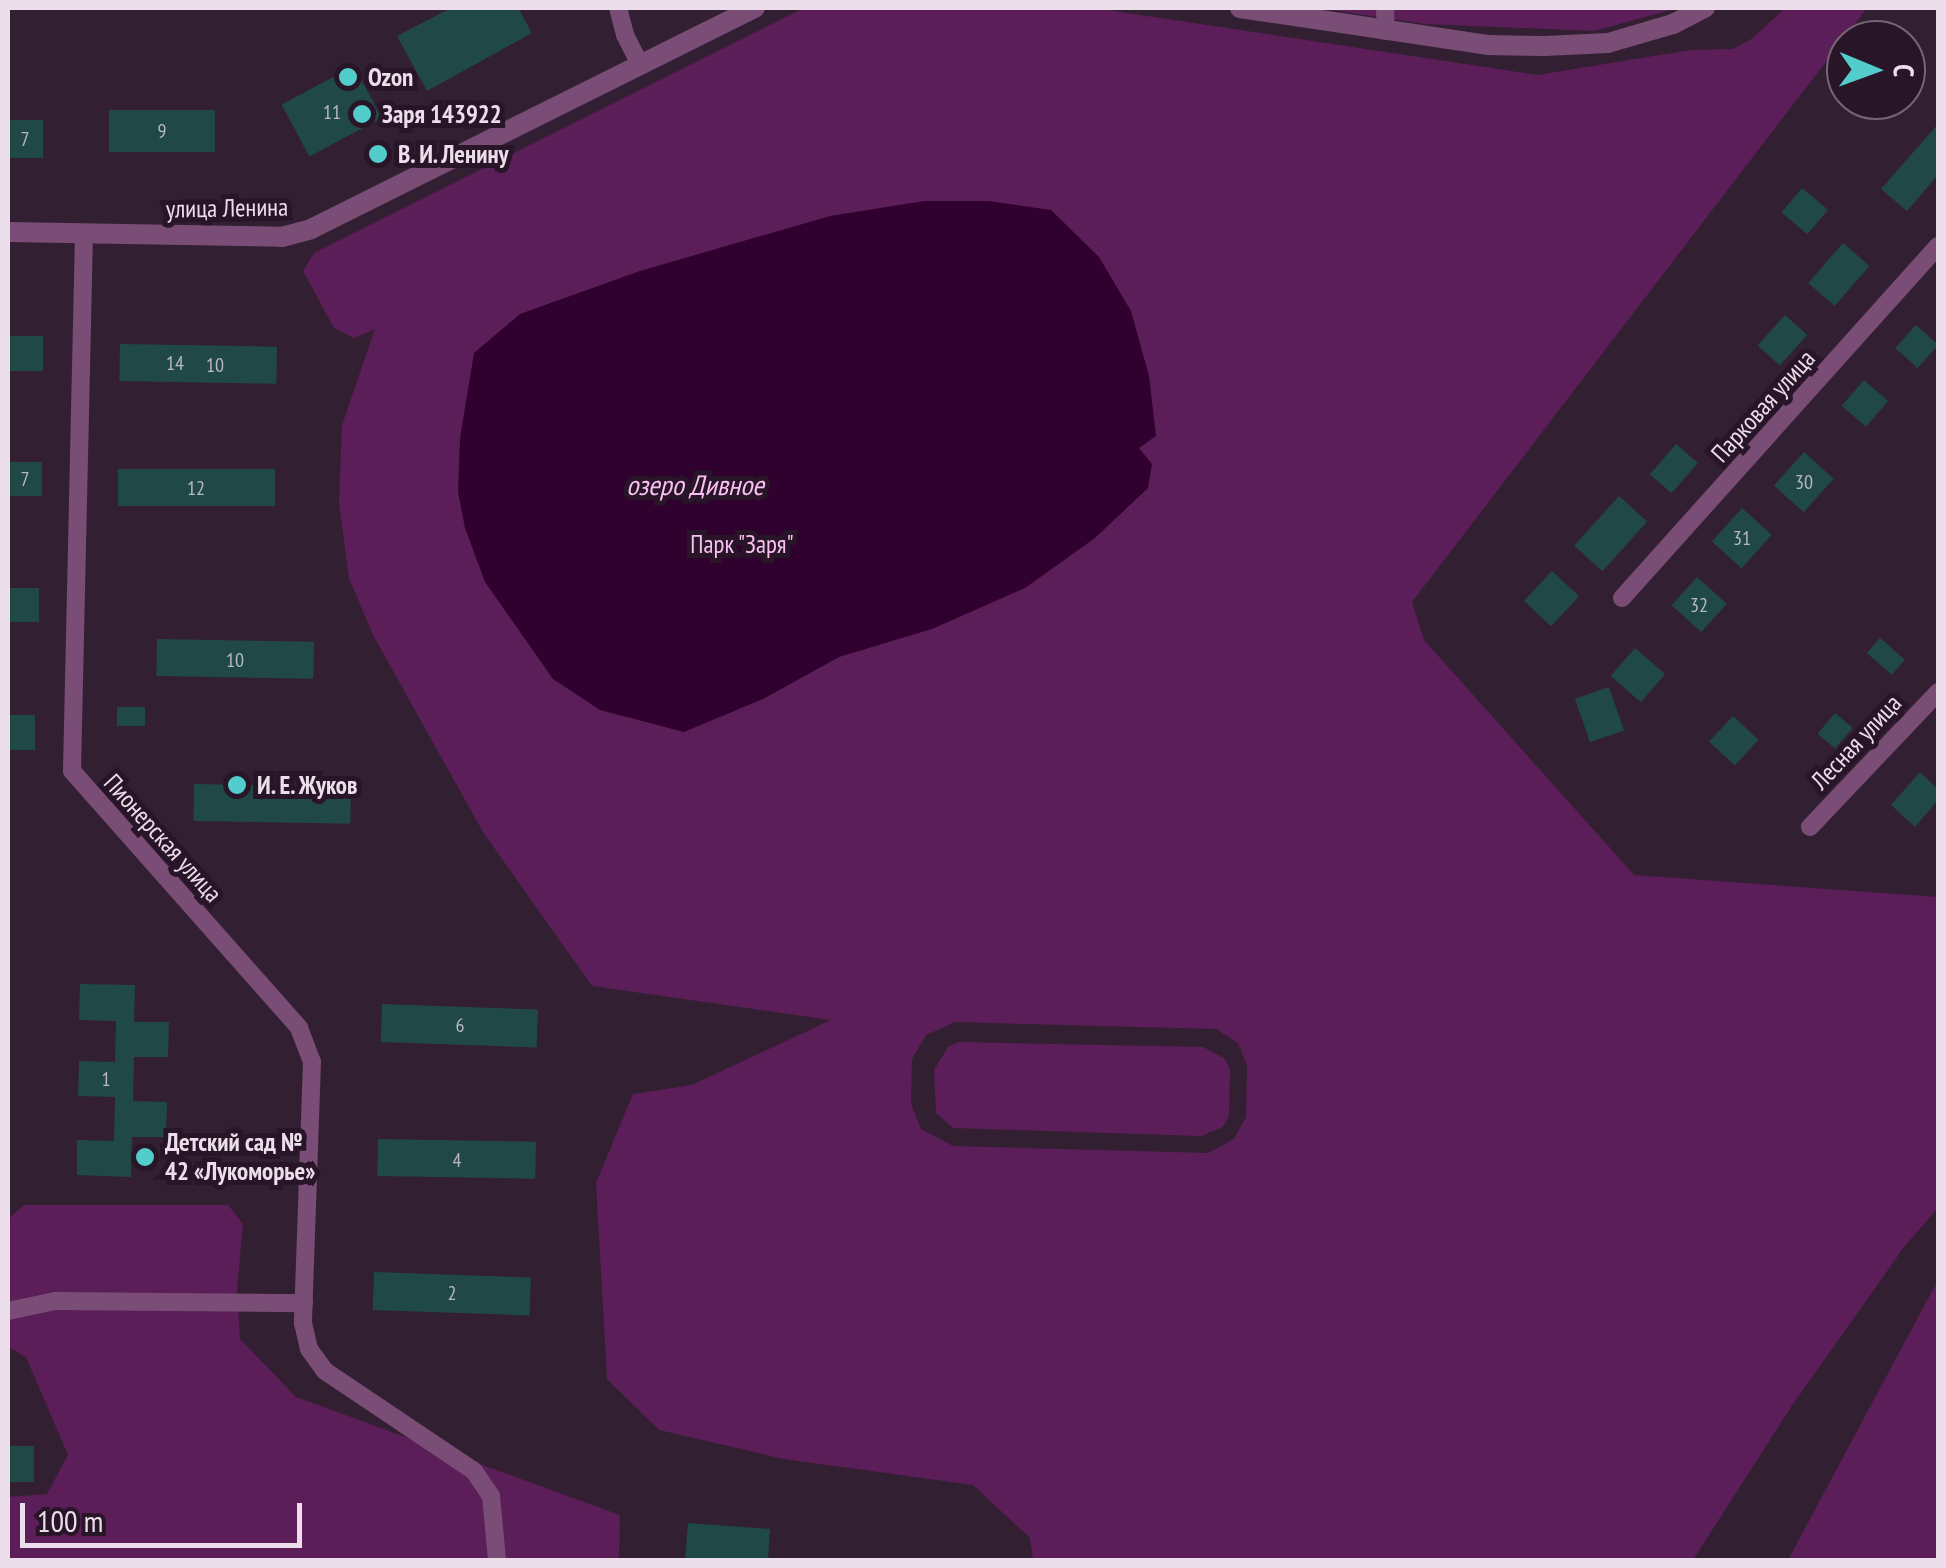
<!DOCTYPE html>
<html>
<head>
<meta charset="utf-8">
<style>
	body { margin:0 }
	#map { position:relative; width:1946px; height:1568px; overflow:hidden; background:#331f32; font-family:"PT Sans Narrow",sans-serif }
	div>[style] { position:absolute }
	.green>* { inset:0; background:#5b1e58 }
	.water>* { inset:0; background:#30002e }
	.building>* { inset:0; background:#204847; transform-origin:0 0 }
	.minor>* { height:18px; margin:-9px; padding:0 9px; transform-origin:9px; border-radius:9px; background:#7a4d77 }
	.tertiary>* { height:20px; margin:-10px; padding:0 10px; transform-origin:10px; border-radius:10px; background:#7a4d77 }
	.dots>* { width:28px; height:28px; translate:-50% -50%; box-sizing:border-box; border:5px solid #291528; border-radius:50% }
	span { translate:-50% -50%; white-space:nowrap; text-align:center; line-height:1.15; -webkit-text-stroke:10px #291528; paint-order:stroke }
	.number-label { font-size:20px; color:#b9b8c1 }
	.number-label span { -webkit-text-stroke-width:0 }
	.poi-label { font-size:25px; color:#ecdeea; font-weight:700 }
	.left { translate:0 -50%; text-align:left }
	.street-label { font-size:25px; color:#ecdeea }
	.park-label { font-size:25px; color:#fabff4 }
	.water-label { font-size:28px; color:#fabff4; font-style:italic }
	.frame { position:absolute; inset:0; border:10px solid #ecdeea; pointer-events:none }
	.north { position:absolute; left:1826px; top:20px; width:100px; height:100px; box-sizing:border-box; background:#291528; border:2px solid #776576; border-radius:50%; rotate:91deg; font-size:28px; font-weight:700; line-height:40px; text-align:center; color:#ecdeea }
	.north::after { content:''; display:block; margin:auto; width:35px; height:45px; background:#53cdcb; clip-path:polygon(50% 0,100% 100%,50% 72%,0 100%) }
	.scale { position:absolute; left:20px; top:1503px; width:282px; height:45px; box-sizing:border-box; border:5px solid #ecdeea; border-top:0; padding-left:12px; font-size:30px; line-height:35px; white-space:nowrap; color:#ecdeea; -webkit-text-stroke:8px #291528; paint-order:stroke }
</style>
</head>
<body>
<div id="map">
	<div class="green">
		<i style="clip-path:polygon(evenodd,804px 8px,1094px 8px,1538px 75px,1690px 50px,1733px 49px,1753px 38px,1785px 8px,1867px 8px,1412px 602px,1424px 640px,1634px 875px,1938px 897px,1938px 1208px,1904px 1247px,1791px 1407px,1693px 1560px,1033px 1560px,1030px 1538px,973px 1485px,784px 1459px,659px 1430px,607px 1379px,596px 1183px,633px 1094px,692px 1085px,831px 1020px,592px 986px,483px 832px,373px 635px,349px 578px,339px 503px,342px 425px,375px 329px,354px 338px,334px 328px,303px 271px,314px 253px,804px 8px,955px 1022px,1216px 1029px,1238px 1043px,1247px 1066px,1246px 1117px,1234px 1139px,1208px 1153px,953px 1146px,921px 1129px,911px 1104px,912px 1059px,926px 1035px,955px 1022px)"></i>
		<i style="clip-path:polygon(1317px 8px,1678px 8px,1594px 31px,1425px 24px)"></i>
		<i style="clip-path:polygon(959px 1042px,1203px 1047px,1224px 1058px,1230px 1068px,1229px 1116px,1223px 1127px,1201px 1136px,953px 1128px,936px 1113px,934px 1070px,948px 1047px)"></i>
		<i style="clip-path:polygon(24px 1205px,228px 1205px,243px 1224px,237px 1289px,240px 1339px,296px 1397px,620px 1515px,619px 1560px,8px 1560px,8px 1497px,47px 1494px,68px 1455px,26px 1357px,8px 1347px,8px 1219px)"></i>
		<i style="clip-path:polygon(1938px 1280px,1938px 1560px,1788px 1560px)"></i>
	</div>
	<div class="water">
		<i style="clip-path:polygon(924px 201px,989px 201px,1051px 210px,1099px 257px,1131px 311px,1149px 376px,1156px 436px,1139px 448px,1152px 464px,1148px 488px,1095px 538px,1025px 588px,932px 629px,839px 657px,765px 698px,684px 732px,600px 710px,553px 679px,485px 582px,465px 528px,458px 492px,460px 438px,474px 353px,520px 314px,640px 271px,830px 216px)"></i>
	</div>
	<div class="building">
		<i style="clip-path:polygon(451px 8px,518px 8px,532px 33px,427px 91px,397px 36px)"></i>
		<i style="left:354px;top:66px;width:59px;height:82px;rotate:62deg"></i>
		<i style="left:109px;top:110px;width:106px;height:42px"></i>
		<i style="left:8px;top:120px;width:35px;height:38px"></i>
		<i style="clip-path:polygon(1938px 124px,1938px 175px,1907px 211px,1881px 189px)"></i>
		<i style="left:1802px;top:188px;width:34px;height:32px;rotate:40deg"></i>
		<i style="left:1843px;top:243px;width:35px;height:53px;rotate:41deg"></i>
		<i style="left:1785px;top:315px;width:30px;height:41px;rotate:42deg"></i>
		<i style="left:1916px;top:325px;width:30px;height:31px;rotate:42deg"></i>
		<i style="left:8px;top:336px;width:35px;height:35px"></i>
		<i style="left:120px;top:344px;width:157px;height:37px;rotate:1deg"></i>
		<i style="left:1864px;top:380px;width:32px;height:34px;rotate:41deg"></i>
		<i style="left:1676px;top:444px;width:29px;height:40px;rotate:41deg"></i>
		<i style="left:1804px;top:452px;width:40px;height:45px;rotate:42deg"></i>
		<i style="left:8px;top:462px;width:34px;height:34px"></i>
		<i style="left:118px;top:469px;width:157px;height:37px"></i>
		<i style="left:1619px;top:496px;width:38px;height:67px;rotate:42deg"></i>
		<i style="left:1742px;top:508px;width:40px;height:45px;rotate:42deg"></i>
		<i style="left:1552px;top:571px;width:37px;height:41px;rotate:43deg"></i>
		<i style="left:1697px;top:577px;width:40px;height:38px;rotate:42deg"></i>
		<i style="left:8px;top:588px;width:31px;height:34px"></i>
		<i style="left:1880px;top:638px;width:33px;height:20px;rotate:41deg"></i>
		<i style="left:157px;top:639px;width:157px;height:37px;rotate:1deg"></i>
		<i style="left:1635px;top:648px;width:40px;height:37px;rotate:41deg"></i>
		<i style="left:1609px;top:687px;width:46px;height:36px;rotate:71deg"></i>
		<i style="left:117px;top:707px;width:28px;height:19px"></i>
		<i style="left:1835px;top:713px;width:23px;height:27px;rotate:40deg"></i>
		<i style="left:8px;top:715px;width:27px;height:35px"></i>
		<i style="left:1733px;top:716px;width:35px;height:35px;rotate:43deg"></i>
		<i style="clip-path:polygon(1920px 772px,1938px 789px,1938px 800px,1915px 827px,1891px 805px)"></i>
		<i style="left:194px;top:784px;width:157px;height:37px;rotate:1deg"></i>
		<i style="clip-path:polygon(80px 984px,135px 985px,134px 1022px,169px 1022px,168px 1057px,134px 1057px,133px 1101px,167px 1102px,166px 1137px,132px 1137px,131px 1177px,77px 1175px,77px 1140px,114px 1141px,115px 1097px,78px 1096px,79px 1061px,115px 1062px,116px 1021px,79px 1020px)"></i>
		<i style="left:382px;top:1004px;width:156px;height:38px;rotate:2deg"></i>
		<i style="left:378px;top:1139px;width:158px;height:37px;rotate:1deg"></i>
		<i style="left:374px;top:1272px;width:157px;height:38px;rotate:2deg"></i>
		<i style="left:8px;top:1446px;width:26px;height:36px"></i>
		<i style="clip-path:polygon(688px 1523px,770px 1529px,768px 1560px,685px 1560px)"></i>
	</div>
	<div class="minor">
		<i style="left:618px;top:8px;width:28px;rotate:75deg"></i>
		<i style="left:625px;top:35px;width:30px;rotate:63deg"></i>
		<i style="left:1385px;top:8px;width:23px;rotate:88deg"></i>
		<i style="left:84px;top:233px;width:538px;rotate:91.28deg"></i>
		<i style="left:72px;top:771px;width:343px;rotate:48.5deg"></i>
		<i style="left:299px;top:1028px;width:36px;rotate:69deg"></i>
		<i style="left:312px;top:1062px;width:261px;rotate:92deg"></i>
		<i style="left:303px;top:1323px;width:27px;rotate:77deg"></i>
		<i style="left:309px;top:1349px;width:27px;rotate:54deg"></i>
		<i style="left:325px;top:1371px;width:179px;rotate:33.9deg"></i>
		<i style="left:474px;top:1471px;width:30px;rotate:56deg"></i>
		<i style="left:491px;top:1496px;width:64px;rotate:84.6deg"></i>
		<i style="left:1622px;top:598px;width:473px;rotate:-48.1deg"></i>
		<i style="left:1810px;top:827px;width:186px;rotate:-46.5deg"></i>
		<i style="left:8px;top:1311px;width:48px;rotate:-12deg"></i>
		<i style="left:55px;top:1301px;width:249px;rotate:0.5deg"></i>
	</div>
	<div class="tertiary">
		<i style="left:1240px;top:8px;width:250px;rotate:8.5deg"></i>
		<i style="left:1487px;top:45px;width:58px;rotate:1deg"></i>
		<i style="left:1545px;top:46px;width:63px;rotate:-2.7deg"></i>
		<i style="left:1608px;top:43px;width:68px;rotate:-16.3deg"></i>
		<i style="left:1673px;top:24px;width:36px;rotate:-27deg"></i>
		<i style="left:8px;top:232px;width:274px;rotate:1deg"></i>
		<i style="left:282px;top:237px;width:30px;rotate:-15deg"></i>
		<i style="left:311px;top:229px;width:496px;rotate:-26.5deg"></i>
	</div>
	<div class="dots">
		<i style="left:348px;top:77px;background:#53cdcb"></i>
		<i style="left:362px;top:114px;background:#53cdcb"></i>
		<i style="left:378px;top:154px;background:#53cdcb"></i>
		<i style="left:237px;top:785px;background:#53cdcb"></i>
		<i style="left:145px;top:1157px;background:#53cdcb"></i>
	</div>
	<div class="number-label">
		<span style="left:332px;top:112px">11</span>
		<span style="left:162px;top:131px">9</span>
		<span style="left:25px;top:139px">7</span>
		<span style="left:175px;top:363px">14</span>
		<span style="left:215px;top:365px">10</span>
		<span style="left:25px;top:479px">7</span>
		<span style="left:1804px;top:482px">30</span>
		<span style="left:196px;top:488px">12</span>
		<span style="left:1742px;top:538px">31</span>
		<span style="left:1699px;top:605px">32</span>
		<span style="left:235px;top:660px">10</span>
		<span style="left:460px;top:1025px">6</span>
		<span style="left:106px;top:1079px">1</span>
		<span style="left:457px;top:1160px">4</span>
		<span style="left:452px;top:1293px">2</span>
	</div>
	<div class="poi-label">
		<span class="left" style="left:368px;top:77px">Ozon</span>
		<span class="left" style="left:382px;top:114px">Заря 143922</span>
		<span class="left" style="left:398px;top:154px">В. И. Ленину</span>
		<span class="left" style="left:257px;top:785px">И. Е. Жуков</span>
		<span class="left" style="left:165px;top:1157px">Детский сад №<br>42 «Лукоморье»</span>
	</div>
	<div class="street-label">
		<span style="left:227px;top:208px;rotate:-1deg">улица Ленина</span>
		<span style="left:1763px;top:406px;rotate:-48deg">Парковая улица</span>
		<span style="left:1856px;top:742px;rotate:-47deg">Лесная улица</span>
		<span style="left:163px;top:838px;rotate:48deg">Пионерская улица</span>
	</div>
	<div class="park-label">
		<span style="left:742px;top:544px">Парк "Заря"</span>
	</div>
	<div class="water-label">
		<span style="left:695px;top:485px">озеро Дивное</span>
	</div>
	<div class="frame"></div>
	<div class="north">С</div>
	<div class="scale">100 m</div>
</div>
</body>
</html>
